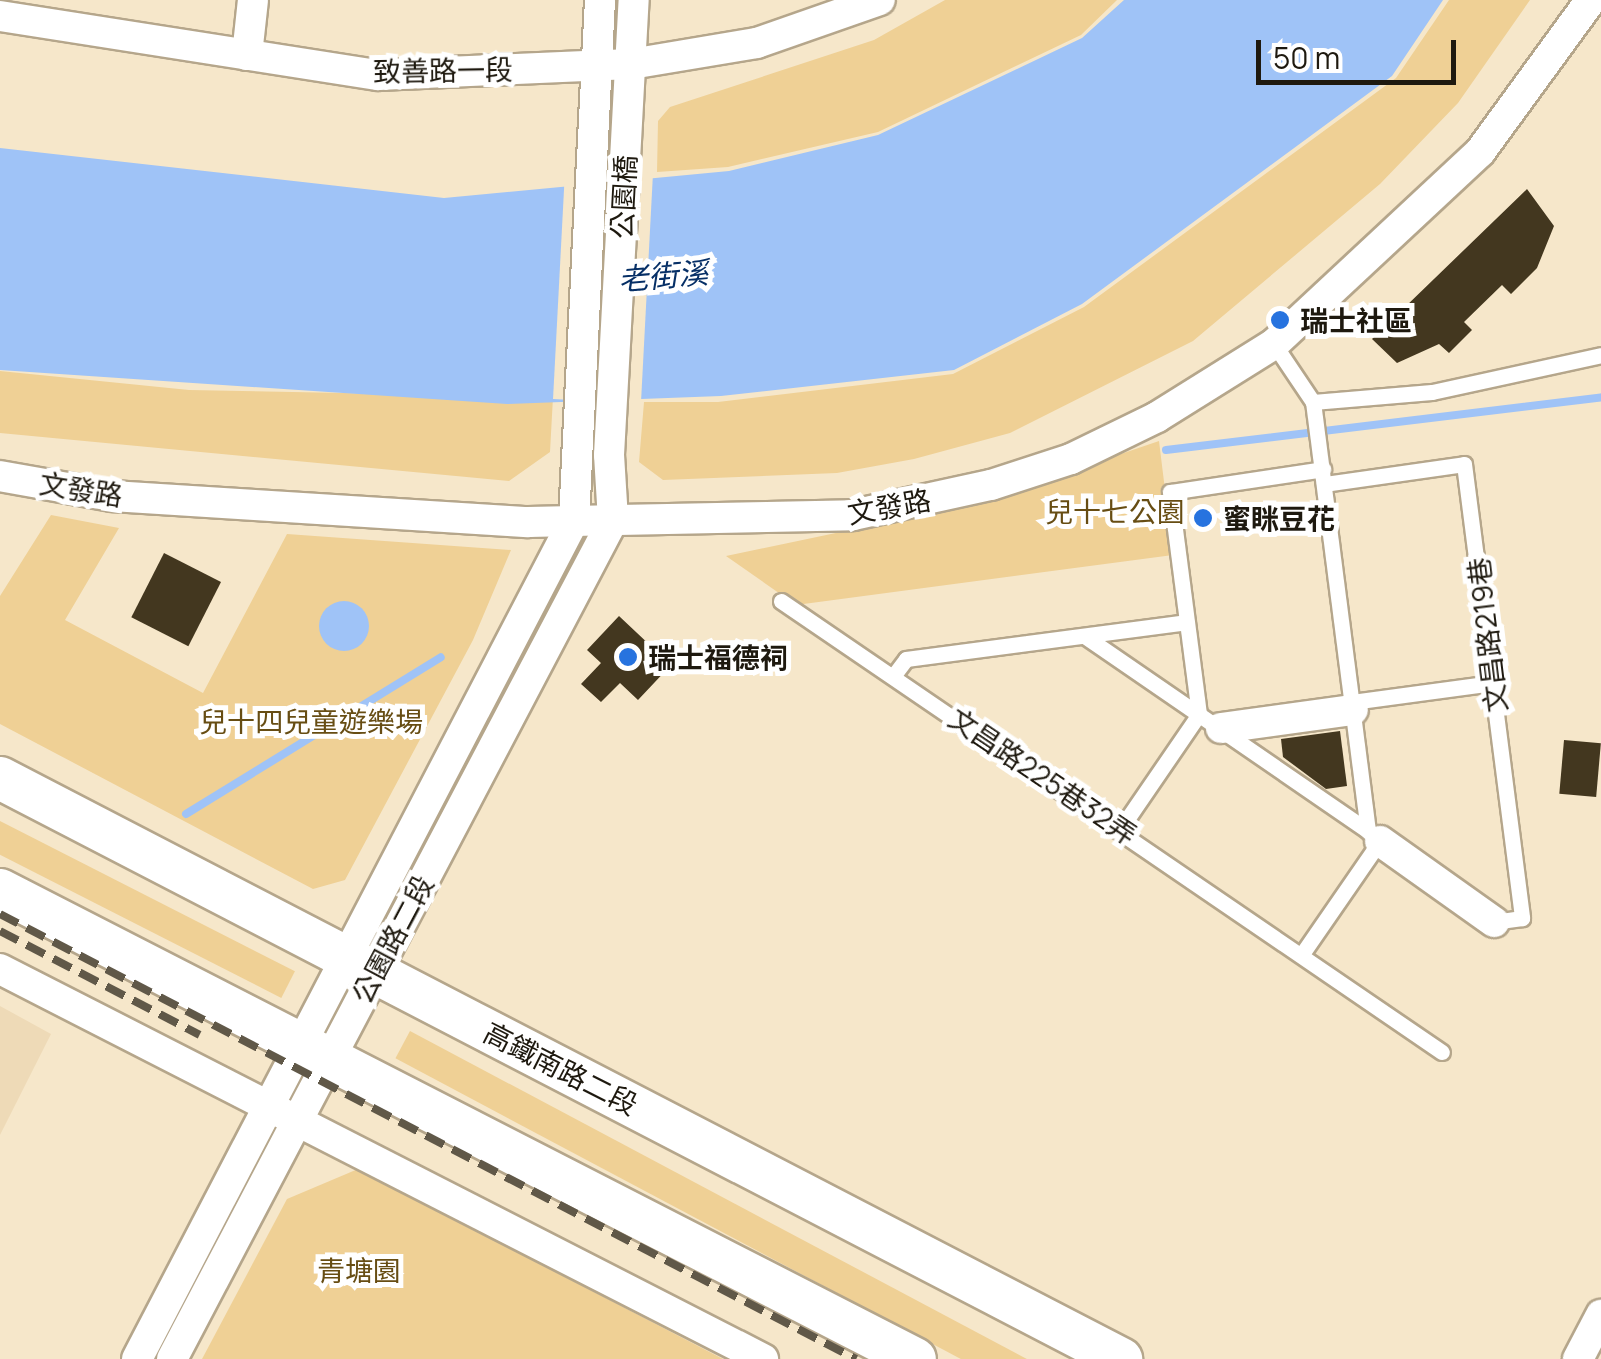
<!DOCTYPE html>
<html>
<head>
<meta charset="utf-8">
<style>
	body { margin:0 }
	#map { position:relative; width:1601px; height:1359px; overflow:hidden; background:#f6e7ca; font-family:Manrope,"Noto Sans TC",sans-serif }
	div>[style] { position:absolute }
	.built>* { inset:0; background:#eedab7 }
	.green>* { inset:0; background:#efd095; transform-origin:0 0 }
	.water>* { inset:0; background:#9fc3f7 }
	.round { border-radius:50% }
	.pier>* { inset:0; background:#f6e7ca; transform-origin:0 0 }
	.stream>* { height:8px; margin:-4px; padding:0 4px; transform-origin:4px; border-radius:4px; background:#9fc3f7 }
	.building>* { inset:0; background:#43371f; transform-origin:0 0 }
	.roads { filter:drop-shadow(2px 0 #b5a68b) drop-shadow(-2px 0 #b5a68b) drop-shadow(0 2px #b5a68b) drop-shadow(0 -2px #b5a68b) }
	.lane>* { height:15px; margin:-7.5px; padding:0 7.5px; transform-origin:7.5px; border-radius:7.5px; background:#fff }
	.street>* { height:30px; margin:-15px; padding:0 15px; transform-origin:15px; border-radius:15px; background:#fff }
	.secondary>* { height:42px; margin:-21px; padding:0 21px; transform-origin:21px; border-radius:21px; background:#fff }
	.rail>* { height:8px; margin-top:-4px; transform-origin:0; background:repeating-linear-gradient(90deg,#605848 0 20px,transparent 0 30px) }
	.dots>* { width:28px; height:28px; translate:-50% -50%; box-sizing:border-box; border:5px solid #fff; border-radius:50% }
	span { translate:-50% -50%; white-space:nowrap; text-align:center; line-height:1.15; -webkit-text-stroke:10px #fff; paint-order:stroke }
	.street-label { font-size:28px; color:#1e190f }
	.poi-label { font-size:28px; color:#1e190f; font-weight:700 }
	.left { translate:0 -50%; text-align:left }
	.park-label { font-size:28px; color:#674d13 }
	.water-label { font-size:30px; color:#062f66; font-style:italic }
	.scale { position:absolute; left:1256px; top:40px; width:200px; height:45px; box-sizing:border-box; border:5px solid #1e190f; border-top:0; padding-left:12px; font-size:30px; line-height:35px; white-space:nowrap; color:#1e190f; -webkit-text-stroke:8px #fff; paint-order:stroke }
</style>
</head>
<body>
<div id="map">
	<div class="built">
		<i style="clip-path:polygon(0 1006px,51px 1034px,0 1135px)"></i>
	</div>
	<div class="green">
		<i style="clip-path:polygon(945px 0,1117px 0,1081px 35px,878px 132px,728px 167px,657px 172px,658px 121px,670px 107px,874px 40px)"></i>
		<i style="clip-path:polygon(1449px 0,1530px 0,1458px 103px,1380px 184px,1193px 341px,1010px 433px,914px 459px,837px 473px,663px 480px,639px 462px,644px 402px,718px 402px,953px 374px,1084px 307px,1396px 78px)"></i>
		<i style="clip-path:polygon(0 371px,189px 390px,553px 397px,550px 452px,509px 481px,0 433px)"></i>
		<i style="clip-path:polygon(1159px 441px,1173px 555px,796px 605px,726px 556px,974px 504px)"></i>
		<i style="clip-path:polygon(51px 515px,119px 528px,65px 620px,203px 693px,287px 534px,511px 550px,473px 640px,345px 880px,313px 889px,0 724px,0 596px)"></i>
		<i style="left:0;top:821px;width:331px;height:30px;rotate:27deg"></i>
		<i style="left:410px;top:1031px;width:708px;height:31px;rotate:28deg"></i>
		<i style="clip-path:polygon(358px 1169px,723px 1359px,202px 1359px,287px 1199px)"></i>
	</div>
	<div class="water">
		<i style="clip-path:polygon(1124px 0,1443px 0,1392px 76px,1082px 304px,954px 370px,721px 396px,507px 404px,0 370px,0 148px,444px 198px,729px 171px,878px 135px,1082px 38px)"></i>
		<i class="round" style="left:319px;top:601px;width:50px;height:50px"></i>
	</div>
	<div class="pier">
		<i style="left:653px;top:173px;width:231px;height:88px;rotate:93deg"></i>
	</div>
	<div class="stream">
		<i style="left:1166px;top:450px;width:438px;rotate:-6.9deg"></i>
		<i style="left:186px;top:814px;width:299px;rotate:-31.6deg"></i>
	</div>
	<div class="building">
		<i style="clip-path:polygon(1527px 189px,1554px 226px,1537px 268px,1511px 294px,1502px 285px,1464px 322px,1472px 330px,1449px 353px,1439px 344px,1397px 363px,1372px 339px)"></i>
		<i style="left:164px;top:553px;width:64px;height:72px;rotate:27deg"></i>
		<i style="clip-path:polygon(619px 616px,671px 665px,638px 700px,620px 683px,601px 702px,581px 684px,601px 663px,587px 650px)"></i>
		<i style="clip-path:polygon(1340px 731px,1347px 786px,1326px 789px,1283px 757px,1281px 739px)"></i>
		<i style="left:1564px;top:740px;width:37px;height:54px;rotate:5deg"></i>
	</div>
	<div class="roads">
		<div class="lane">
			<i style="left:1274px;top:344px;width:70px;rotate:56.1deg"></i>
			<i style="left:1313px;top:402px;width:119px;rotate:-4.8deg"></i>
			<i style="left:1432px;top:392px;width:173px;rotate:-12.3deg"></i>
			<i style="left:1324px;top:484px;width:141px;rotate:-8.1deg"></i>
			<i style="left:1464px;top:464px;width:458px;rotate:82.7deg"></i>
			<i style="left:1522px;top:918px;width:28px;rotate:172deg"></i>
			<i style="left:781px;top:601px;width:800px;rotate:34.31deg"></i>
			<i style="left:1086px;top:637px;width:342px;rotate:34.5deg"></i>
			<i style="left:894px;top:675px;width:20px;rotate:-53deg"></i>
			<i style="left:906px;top:659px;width:282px;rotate:-7.5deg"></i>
			<i style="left:1352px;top:702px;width:142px;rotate:-7.7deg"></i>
			<i style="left:1121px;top:828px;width:138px;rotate:-55.6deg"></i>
			<i style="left:1199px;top:714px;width:224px;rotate:-97.4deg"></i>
			<i style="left:1170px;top:492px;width:155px;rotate:-8.5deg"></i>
			<i style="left:1302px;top:954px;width:137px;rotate:-55.4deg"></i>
			<i style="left:1380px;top:841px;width:16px;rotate:-140deg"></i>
			<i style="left:1368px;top:831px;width:433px;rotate:-97.3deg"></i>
		</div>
		<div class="street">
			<i style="left:0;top:16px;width:383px;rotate:8.9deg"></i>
			<i style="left:378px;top:75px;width:253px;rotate:-2.5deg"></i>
			<i style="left:631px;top:64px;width:128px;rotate:-9.5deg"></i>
			<i style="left:757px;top:43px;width:130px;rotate:-19.3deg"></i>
			<i style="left:247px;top:55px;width:55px;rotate:-83.8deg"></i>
			<i style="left:0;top:476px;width:114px;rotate:10.1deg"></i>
			<i style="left:112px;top:496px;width:417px;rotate:3.6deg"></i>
			<i style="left:528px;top:522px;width:325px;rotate:-1.2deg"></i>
			<i style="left:853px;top:515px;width:141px;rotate:-12.3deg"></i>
			<i style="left:991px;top:485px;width:84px;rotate:-18deg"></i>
			<i style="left:1071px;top:459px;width:96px;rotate:-26deg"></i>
			<i style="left:1157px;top:417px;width:138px;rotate:-32deg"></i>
			<i style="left:1274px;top:344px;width:282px;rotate:-43deg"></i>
			<i style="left:1480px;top:152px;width:188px;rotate:-53.9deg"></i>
			<i style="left:613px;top:520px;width:65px;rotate:-93.5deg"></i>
			<i style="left:609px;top:455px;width:456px;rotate:-86.9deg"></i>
			<i style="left:1221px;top:728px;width:133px;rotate:-7.8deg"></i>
			<i style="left:1380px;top:841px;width:140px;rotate:35.4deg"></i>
			<i style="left:0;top:969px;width:857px;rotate:27.07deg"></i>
			<i style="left:137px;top:1359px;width:946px;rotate:-62.49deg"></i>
			<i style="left:574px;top:520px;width:521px;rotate:-87.14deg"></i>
			<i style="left:172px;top:1359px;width:948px;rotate:-62.27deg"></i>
			<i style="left:1578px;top:1359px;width:50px;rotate:-62.4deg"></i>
		</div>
		<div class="secondary">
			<i style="left:0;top:778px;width:1263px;rotate:27.4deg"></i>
			<i style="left:0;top:890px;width:1028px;rotate:27.14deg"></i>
		</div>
	</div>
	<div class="rail">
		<i style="left:0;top:914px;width:965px;rotate:27.47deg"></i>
		<i style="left:0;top:931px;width:225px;rotate:27.5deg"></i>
	</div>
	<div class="dots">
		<i style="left:1280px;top:320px;background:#2773df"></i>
		<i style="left:1203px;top:518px;background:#2773df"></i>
		<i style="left:628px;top:657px;background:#2773df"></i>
	</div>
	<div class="street-label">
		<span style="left:443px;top:70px;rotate:-1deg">致善路一段</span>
		<span style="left:623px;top:197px;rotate:-87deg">公園橋</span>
		<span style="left:81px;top:489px;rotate:9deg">文發路</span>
		<span style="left:889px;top:506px;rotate:-10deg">文發路</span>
		<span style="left:1487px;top:635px;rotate:-97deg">文昌路219巷</span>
		<span style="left:1043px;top:776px;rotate:34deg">文昌路225巷32弄</span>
		<span style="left:392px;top:939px;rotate:-62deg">公園路二段</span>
		<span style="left:561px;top:1068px;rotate:27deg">高鐵南路二段</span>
	</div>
	<div class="poi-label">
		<span class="left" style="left:1300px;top:320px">瑞士社區</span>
		<span class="left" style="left:1223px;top:518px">蜜眯豆花</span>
		<span class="left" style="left:648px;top:657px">瑞士福德祠</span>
	</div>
	<div class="park-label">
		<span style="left:1115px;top:511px">兒十七公園</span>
		<span style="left:311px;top:721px">兒十四兒童遊樂場</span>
		<span style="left:359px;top:1270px">青塘園</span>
	</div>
	<div class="water-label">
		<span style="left:663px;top:276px;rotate:-5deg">老街溪</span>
	</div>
	<div class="scale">50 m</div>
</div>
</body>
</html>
